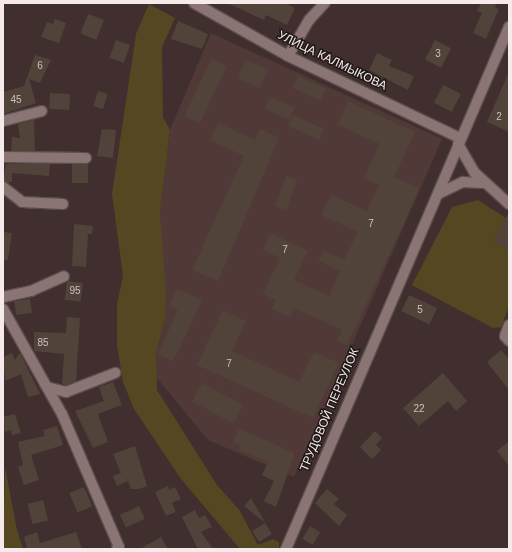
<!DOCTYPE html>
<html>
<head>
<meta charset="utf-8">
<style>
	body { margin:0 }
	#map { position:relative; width:512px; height:552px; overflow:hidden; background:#402f2e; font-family:Arial,sans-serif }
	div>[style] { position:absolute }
	.built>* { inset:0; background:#513938 }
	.green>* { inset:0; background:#554721 }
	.building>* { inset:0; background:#514339; transform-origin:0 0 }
	.roads { filter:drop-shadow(1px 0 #5c4e4d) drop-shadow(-1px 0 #5c4e4d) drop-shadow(0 1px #5c4e4d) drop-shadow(0 -1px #5c4e4d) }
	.minor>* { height:10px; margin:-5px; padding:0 5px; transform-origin:5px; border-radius:5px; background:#8a7574 }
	span { translate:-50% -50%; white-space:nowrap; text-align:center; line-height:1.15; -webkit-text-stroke:3px #211919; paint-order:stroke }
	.number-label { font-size:10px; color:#cdc1be }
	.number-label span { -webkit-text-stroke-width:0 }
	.street-label { font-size:12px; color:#f6ebea }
	.frame { position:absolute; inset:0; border:4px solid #f6ebea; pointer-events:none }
</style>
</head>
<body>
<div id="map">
	<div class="built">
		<i style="clip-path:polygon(211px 33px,442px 139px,294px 477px,208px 440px,156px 377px,156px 353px,165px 318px,160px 211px,170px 130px)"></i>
	</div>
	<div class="green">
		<i style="clip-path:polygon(149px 4px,175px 18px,162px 47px,163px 117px,170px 130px,160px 211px,166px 293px,165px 318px,156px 353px,157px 390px,217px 485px,240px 511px,258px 545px,273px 539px,279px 542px,279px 549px,240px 549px,181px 479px,134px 409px,123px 382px,117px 345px,117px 304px,123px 276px,112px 194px,136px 34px)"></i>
		<i style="clip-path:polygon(478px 200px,509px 220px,509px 307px,501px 327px,493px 328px,412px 285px,452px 207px)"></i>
		<i style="clip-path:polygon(5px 467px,17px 530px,23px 549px,3px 549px)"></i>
	</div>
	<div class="building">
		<i style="clip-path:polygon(227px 3px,285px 3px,295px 8px,287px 25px,266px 15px,264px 20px)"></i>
		<i style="clip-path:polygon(481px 3px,497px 3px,495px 8px,499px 9px,486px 39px,473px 33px,482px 13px,477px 11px)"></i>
		<i style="left:88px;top:14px;width:17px;height:21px;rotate:21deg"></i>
		<i style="clip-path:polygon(55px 19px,66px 23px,59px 43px,41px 37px,47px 22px,53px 24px)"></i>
		<i style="clip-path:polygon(178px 21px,208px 34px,202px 49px,171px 39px)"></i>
		<i style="left:116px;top:40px;width:15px;height:19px;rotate:20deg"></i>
		<i style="left:435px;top:40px;width:18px;height:22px;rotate:27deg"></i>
		<i style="clip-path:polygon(377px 53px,392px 60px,389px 66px,414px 76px,408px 90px,369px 70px)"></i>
		<i style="clip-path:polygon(35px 55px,51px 60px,40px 83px,29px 79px,36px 103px,3px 114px,3px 92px,24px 86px)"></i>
		<i style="left:211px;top:59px;width:17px;height:63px;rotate:25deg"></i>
		<i style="left:246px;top:60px;width:24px;height:20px;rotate:24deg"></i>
		<i style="clip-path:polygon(509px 72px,509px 132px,487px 122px)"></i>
		<i style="left:298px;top:76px;width:31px;height:13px;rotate:25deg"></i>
		<i style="left:443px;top:85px;width:20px;height:20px;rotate:27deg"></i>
		<i style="left:98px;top:91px;width:10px;height:16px;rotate:17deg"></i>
		<i style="left:50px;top:93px;width:20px;height:16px;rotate:3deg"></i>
		<i style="left:270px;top:97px;width:27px;height:13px;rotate:24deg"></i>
		<i style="clip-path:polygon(348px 101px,415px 132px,394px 177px,420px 188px,347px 345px,337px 341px,342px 330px,294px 308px,290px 317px,272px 309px,276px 300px,263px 294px,280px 258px,263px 250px,270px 233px,308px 251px,294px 280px,329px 296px,340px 271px,318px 261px,323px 251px,344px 260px,358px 232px,321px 215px,331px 195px,367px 211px,379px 185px,364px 178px,380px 144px,338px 125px)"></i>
		<i style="left:293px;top:115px;width:34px;height:12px;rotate:24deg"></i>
		<i style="clip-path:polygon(34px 120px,35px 151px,11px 151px,12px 137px,20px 138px,18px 124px)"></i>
		<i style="clip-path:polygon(218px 123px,255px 140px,260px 129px,279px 138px,218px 281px,192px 270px,244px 156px,210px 140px)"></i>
		<i style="clip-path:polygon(102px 129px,116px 130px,113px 158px,97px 156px)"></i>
		<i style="clip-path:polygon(6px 164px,50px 164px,49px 176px,12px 173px,12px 182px,7px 182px,3px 181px)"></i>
		<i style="left:72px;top:164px;width:16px;height:19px"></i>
		<i style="left:286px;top:176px;width:12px;height:32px;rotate:20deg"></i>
		<i style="clip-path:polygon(509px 212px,509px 250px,493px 241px)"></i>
		<i style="clip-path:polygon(74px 224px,93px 226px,92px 234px,88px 234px,86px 267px,72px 266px)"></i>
		<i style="clip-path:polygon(3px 232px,12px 233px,8px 260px,3px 260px)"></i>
		<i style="left:67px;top:281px;width:16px;height:19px;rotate:7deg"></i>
		<i style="clip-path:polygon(177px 289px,202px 300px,173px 362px,158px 354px,178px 310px,169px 306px)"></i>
		<i style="left:409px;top:295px;width:31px;height:18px;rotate:25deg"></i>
		<i style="left:30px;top:299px;width:14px;height:16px;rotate:82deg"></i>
		<i style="clip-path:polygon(223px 310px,246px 321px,232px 351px,299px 382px,314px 352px,339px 363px,313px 418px,197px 365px)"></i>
		<i style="clip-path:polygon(67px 317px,80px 318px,76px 381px,66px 385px,62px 384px,64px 354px,34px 351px,34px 332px,66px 333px)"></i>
		<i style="clip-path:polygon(501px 350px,509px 359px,509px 390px,487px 362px)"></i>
		<i style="clip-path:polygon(12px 353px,15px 360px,20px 353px,40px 394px,28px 397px,21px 374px,5px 381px,3px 357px)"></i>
		<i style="clip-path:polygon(443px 373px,467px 401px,456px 411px,448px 401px,419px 426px,403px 408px)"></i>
		<i style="clip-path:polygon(113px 382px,122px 405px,98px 414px,108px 442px,93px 448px,75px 411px,104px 401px,99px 387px)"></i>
		<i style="left:202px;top:383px;width:47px;height:21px;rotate:28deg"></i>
		<i style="clip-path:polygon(15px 414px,21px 433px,12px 435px,11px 430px,5px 432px,3px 417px)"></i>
		<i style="clip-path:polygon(57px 426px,63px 445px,31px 455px,39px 480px,24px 485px,18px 467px,23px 465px,18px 442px,45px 436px,43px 430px)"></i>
		<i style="clip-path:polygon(239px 429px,295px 453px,276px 507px,264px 501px,274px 481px,262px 475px,268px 462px,239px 450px,241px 446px,233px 442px)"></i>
		<i style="clip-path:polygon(375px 431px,382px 438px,376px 445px,381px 450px,372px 459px,360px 447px)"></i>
		<i style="clip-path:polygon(509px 441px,509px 466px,497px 451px)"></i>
		<i style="clip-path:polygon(135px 446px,147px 486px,139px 489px,131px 489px,128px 481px,117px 486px,113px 476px,121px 473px,113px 454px)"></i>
		<i style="clip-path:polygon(168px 486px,169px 490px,175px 487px,181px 499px,172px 503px,176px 512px,166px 516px,155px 492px)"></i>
		<i style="left:84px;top:487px;width:21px;height:16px;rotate:67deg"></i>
		<i style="clip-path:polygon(327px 489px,339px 499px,334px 504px,347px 515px,339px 526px,315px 503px)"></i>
		<i style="clip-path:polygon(251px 498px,265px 522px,264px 522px,244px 506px)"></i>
		<i style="left:43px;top:500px;width:21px;height:16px;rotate:76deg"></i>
		<i style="left:139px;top:506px;width:14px;height:21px;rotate:65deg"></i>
		<i style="clip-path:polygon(195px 510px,199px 518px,205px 515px,212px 527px,201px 532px,213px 549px,198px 549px,182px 517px)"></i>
		<i style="left:265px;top:523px;width:13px;height:15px;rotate:58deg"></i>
		<i style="left:310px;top:526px;width:12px;height:15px;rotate:31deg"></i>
		<i style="clip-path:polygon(37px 532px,40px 543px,76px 532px,82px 549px,27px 549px,24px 537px)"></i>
		<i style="clip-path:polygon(161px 537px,168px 549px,140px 549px)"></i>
	</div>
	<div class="roads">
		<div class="minor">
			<i style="left:194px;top:3px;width:108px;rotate:29.4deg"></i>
			<i style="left:288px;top:56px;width:191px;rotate:25.5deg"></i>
			<i style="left:288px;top:56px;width:42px;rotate:-59.7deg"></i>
			<i style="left:309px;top:20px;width:23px;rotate:-47deg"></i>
			<i style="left:3px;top:121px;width:40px;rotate:-14.4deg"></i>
			<i style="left:458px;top:144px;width:34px;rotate:60deg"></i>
			<i style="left:475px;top:173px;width:46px;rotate:42.4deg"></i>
			<i style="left:3px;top:157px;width:83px;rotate:0.7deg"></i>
			<i style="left:3px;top:187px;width:24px;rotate:38deg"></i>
			<i style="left:22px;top:202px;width:41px;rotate:2.8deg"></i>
			<i style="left:438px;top:194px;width:28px;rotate:-26deg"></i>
			<i style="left:463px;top:182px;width:20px;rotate:3deg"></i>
			<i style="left:3px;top:297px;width:29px;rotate:-12deg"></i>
			<i style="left:31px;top:291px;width:36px;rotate:-24deg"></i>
			<i style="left:3px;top:309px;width:120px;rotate:60.7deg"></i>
			<i style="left:62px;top:414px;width:145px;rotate:66.8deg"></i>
			<i style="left:119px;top:547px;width:3px;rotate:135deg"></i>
			<i style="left:509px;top:325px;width:12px;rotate:110deg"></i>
			<i style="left:505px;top:336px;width:6px;rotate:51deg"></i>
			<i style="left:47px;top:387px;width:20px;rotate:15deg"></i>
			<i style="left:66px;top:392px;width:53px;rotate:-21.2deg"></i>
			<i style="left:286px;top:549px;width:568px;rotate:-66.87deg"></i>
		</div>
	</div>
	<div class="number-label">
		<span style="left:438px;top:54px">3</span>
		<span style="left:40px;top:66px">6</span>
		<span style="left:16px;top:100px">45</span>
		<span style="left:499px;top:117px">2</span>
		<span style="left:371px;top:224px">7</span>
		<span style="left:285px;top:250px">7</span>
		<span style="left:75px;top:291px">95</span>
		<span style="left:420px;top:310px">5</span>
		<span style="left:43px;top:343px">85</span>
		<span style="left:229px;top:364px">7</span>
		<span style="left:419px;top:409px">22</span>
	</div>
	<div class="street-label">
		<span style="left:332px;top:61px;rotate:26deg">УЛИЦА КАЛМЫКОВА</span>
		<span style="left:330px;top:410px;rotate:-67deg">ТРУДОВОЙ ПЕРЕУЛОК</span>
	</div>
	<div class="frame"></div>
</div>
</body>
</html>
